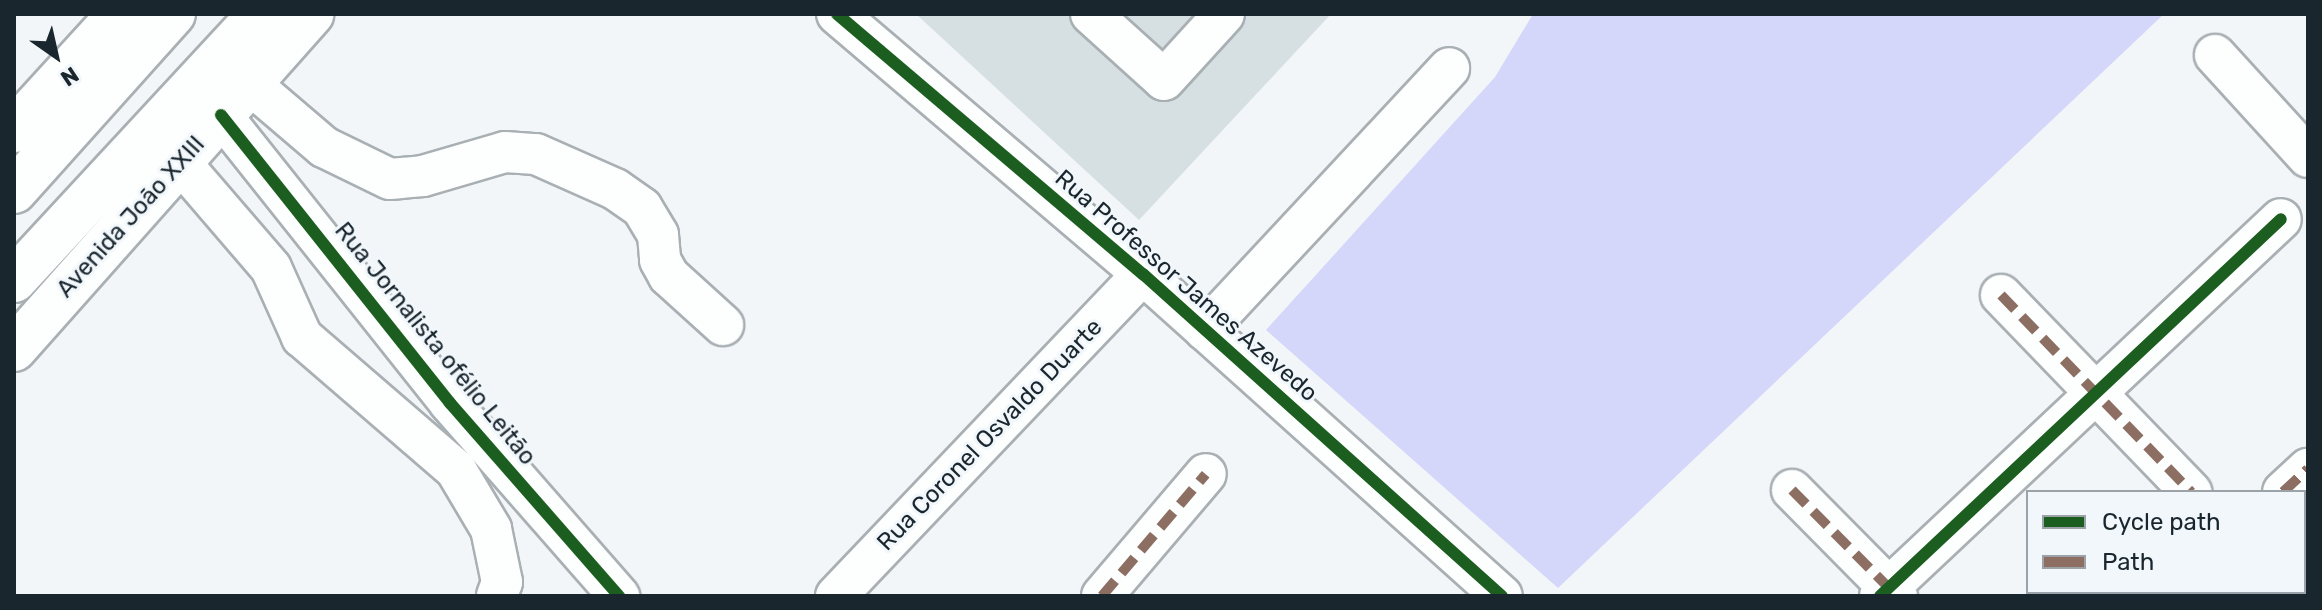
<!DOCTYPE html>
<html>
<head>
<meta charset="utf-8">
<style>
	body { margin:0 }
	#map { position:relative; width:2322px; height:610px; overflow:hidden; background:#f3f6f9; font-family:Rubik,sans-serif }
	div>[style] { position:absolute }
	.forest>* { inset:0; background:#d5d7fa }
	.building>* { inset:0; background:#d6e0e3 }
	.roads { filter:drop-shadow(2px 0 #a9b0b4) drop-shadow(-2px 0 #a9b0b4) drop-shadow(0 2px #a9b0b4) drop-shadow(0 -2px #a9b0b4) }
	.minor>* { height:40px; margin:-20px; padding:0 20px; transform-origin:20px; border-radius:20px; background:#fdfefe }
	.major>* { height:44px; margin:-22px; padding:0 22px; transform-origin:22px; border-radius:22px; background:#fdfefe }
	.quiet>* { height:10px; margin-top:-5px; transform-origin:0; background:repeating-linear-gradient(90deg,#8d6e63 0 20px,transparent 0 30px) }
	.cycleway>* { height:12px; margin:-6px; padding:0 6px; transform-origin:6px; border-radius:6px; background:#1b5e20 }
	span { translate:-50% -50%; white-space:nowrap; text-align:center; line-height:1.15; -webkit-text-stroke:6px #f1f7fb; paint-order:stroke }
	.street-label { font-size:24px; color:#1a262e }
	.frame { position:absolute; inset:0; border:16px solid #1a262e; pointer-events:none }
	.legend { position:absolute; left:2026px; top:490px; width:280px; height:104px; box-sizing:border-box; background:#f1f7fb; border:2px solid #9ba3a9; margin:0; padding:10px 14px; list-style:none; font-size:24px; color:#1a262e }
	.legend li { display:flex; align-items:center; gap:16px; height:40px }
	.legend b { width:40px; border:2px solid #9ba3a9 }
	.north { position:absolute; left:16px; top:16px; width:80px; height:80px; -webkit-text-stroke:6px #f1f7fb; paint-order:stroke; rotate:146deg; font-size:22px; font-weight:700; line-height:32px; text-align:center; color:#1a262e }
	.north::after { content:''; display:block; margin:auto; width:28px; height:36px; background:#1a262e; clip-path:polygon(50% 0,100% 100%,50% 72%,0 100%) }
</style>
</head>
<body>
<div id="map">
	<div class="forest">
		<i style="clip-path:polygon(1533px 14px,2164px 14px,1558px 588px,1266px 330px,1495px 77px)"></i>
	</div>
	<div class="building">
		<i style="clip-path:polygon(916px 14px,1070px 14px,1155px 92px,1228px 14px,1331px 14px,1139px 220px)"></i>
		<i style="clip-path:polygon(1100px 14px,1217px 14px,1164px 72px)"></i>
	</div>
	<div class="roads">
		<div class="minor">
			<i style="left:837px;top:14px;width:402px;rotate:40.4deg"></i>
			<i style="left:1143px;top:274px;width:482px;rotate:41.9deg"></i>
			<i style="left:1091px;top:14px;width:98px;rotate:42.1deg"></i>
			<i style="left:1164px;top:80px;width:89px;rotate:-47.7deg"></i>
			<i style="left:2215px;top:55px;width:138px;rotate:47.6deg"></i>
			<i style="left:249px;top:83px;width:99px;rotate:40.5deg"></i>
			<i style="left:324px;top:147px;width:73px;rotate:25.9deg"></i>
			<i style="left:390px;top:179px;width:33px;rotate:-5deg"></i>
			<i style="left:423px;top:176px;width:85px;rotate:-16.3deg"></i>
			<i style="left:505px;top:152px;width:31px;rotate:4deg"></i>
			<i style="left:536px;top:154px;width:86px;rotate:23.9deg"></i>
			<i style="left:615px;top:189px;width:33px;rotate:35deg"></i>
			<i style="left:642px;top:208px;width:31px;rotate:59deg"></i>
			<i style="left:658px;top:235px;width:25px;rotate:85deg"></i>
			<i style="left:660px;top:260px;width:18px;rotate:61deg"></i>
			<i style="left:669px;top:276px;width:73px;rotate:42.2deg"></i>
			<i style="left:221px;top:115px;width:368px;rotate:51.5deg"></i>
			<i style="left:450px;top:403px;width:257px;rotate:48.8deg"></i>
			<i style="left:179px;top:161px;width:141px;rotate:49.3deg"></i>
			<i style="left:271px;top:268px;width:76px;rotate:65.8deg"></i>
			<i style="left:302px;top:337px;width:203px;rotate:40.8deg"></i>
			<i style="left:456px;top:470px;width:69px;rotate:59.3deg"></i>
			<i style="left:491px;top:529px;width:54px;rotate:78.3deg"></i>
			<i style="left:502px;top:582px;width:15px;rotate:110deg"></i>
			<i style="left:2001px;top:295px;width:274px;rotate:46deg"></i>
			<i style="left:1205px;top:330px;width:358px;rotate:-47deg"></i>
			<i style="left:1792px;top:490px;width:149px;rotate:45.3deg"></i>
			<i style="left:2283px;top:492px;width:34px;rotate:-43deg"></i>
			<i style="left:2288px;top:592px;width:6px;rotate:45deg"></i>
			<i style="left:836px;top:596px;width:445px;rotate:-46.4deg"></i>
			<i style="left:1102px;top:596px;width:160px;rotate:-49.6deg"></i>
			<i style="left:1880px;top:596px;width:550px;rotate:-43.23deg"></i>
			<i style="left:2171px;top:596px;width:6px;rotate:-45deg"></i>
		</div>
		<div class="major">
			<i style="left:14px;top:130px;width:157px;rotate:-47.6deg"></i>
			<i style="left:14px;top:191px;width:238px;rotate:-48.1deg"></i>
			<i style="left:14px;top:280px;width:362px;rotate:-47.2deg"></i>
			<i style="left:14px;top:349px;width:448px;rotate:-48.4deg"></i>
		</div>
	</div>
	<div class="quiet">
		<i style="left:2001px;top:295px;width:274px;rotate:46deg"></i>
		<i style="left:1792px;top:490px;width:145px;rotate:45.3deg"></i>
		<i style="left:2283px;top:492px;width:34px;rotate:-43deg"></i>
		<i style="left:2288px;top:592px;width:6px;rotate:45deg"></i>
		<i style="left:1102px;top:596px;width:160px;rotate:-49.6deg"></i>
		<i style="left:2171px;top:596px;width:6px;rotate:-45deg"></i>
	</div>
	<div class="cycleway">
		<i style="left:837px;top:14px;width:402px;rotate:40.4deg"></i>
		<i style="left:1143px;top:274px;width:482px;rotate:41.9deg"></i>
		<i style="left:221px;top:115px;width:368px;rotate:51.5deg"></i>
		<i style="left:450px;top:403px;width:257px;rotate:48.8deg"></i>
		<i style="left:1880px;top:596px;width:550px;rotate:-43.23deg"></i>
	</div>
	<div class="street-label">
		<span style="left:131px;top:217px;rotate:-48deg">Avenida João XXIII</span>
		<span style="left:1186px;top:286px;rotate:41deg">Rua Professor James Azevedo</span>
		<span style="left:435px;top:344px;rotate:51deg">Rua Jornalista ofélio Leitão</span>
		<span style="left:990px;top:435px;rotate:-46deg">Rua Coronel Osvaldo Duarte</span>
	</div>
	<div class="frame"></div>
	<ul class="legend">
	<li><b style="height:10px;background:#1b5e20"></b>Cycle path</li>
	<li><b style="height:10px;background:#8d6e63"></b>Path</li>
	</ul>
	<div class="north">N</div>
</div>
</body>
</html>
